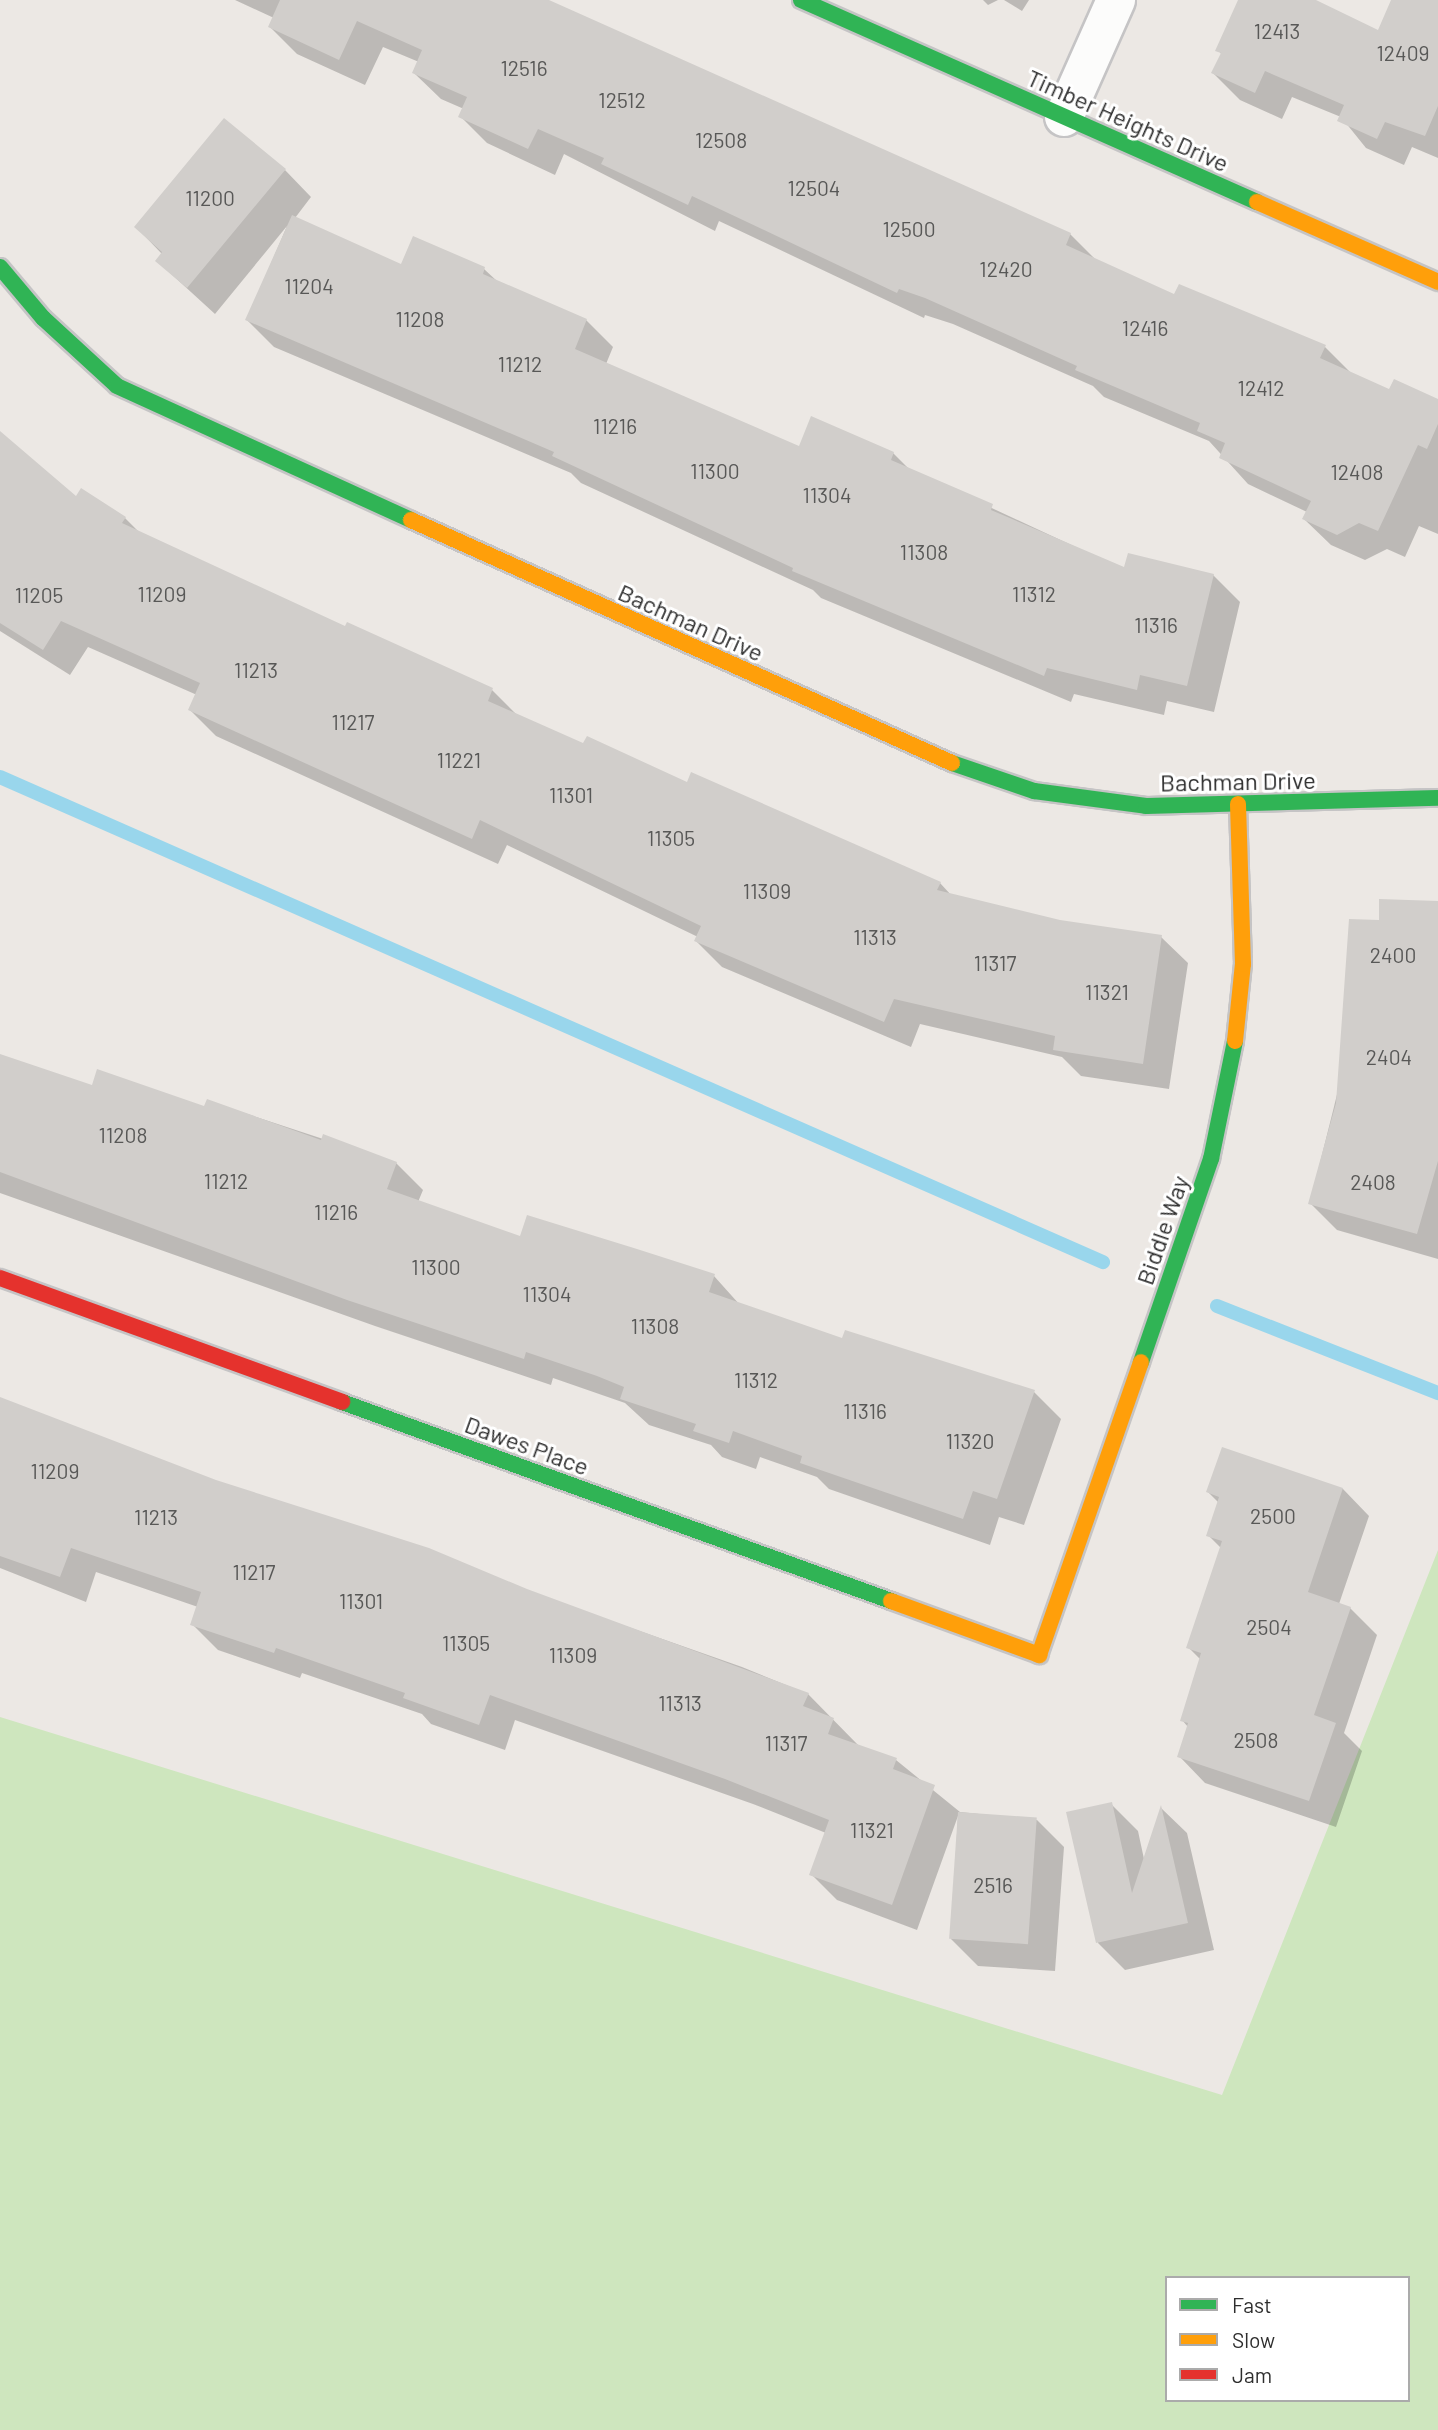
<!DOCTYPE html>
<html>
<head>
<meta charset="utf-8">
<style>
	body { margin:0 }
	#map { position:relative; width:1438px; height:2430px; overflow:hidden; background:#ece8e4; font-family:Barlow,sans-serif }
	div>[style] { position:absolute }
	.green>* { inset:0; background:#cee6be }
	.shadow>* { inset:0; background:#0003 }
	.stream>* { height:14px; margin:-7px; padding:0 7px; transform-origin:7px; border-radius:7px; background:#99d6ec }
	.building>* { inset:0; background:#d1cecb; transform-origin:0 0 }
	.roads { filter:drop-shadow(2px 0 #c5c4c5) drop-shadow(-2px 0 #c5c4c5) drop-shadow(0 2px #c5c4c5) drop-shadow(0 -2px #c5c4c5) }
	.street>* { height:38px; margin:-19px; padding:0 19px; transform-origin:19px; border-radius:19px; background:#fcfcfb }
	.fast>* { height:16px; margin:-8px; padding:0 8px; transform-origin:8px; border-radius:8px; background:#30b455 }
	.slow>* { height:16px; margin:-8px; padding:0 8px; transform-origin:8px; border-radius:8px; background:#ff9f0a }
	.jam>* { height:16px; margin:-8px; padding:0 8px; transform-origin:8px; border-radius:8px; background:#e5322d }
	span { translate:-50% -50%; white-space:nowrap; text-align:center; line-height:1.15; -webkit-text-stroke:6px #fff; paint-order:stroke }
	.number-label { font-size:21px; color:#585857 }
	.number-label span { -webkit-text-stroke-width:0 }
	.street-label { font-size:24px; color:#2e2e2e }
	.legend { position:absolute; left:1165px; top:2276px; width:245px; height:126px; box-sizing:border-box; background:#fff; border:2px solid #ababab; margin:0; padding:9px 12px; list-style:none; font-size:21px; color:#2e2e2e }
	.legend li { display:flex; align-items:center; gap:14px; height:35px }
	.legend b { width:35px; border:2px solid #ababab }
</style>
</head>
<body>
<div id="map">
	<div class="green">
		<i style="clip-path:polygon(evenodd,1438px 1550px,1438px 2430px,0 2430px,0 1717px,1222px 2095px,1438px 1550px,1167px 2278px,1408px 2278px,1408px 2400px,1167px 2400px,1167px 2278px)"></i>
	</div>
	<div class="shadow">
		<i style="clip-path:polygon(235px 0,490px 0,1070px 234px,1098px 262px,1175px 297px,1325px 347px,1351px 373px,1390px 392px,1438px 402px,1438px 534px,1419px 526px,1405px 557px,1387px 549px,1365px 560px,1331px 545px,1304px 519px,1307px 512px,1248px 484px,1209px 441px,1104px 397px,1093px 386px,953px 324px,925px 315px,924px 318px,719px 221px,715px 231px,564px 154px,555px 175px,487px 143px,460px 116px,464px 109px,441px 99px,414px 73px,419px 62px,383px 47px,365px 85px,297px 54px,270px 27px,274px 18px)"></i>
		<i style="clip-path:polygon(983px 0,998px 0,988px 5px)"></i>
		<i style="clip-path:polygon(1004px 0,1029px 0,1022px 11px)"></i>
		<i style="clip-path:polygon(1240px 0,1308px 0,1379px 32px,1393px 0,1438px 0,1438px 158px,1412px 147px,1404px 165px,1366px 148px,1341px 117px,1292px 97px,1282px 119px,1240px 100px,1213px 73px,1222px 55px,1218px 50px)"></i>
		<i style="clip-path:polygon(285px 170px,311px 197px,295px 218px,402px 266px,484px 269px,498px 282px,586px 320px,613px 347px,606px 364px,800px 448px,893px 453px,910px 470px,1125px 570px,1213px 575px,1240px 602px,1214px 712px,1167px 701px,1164px 715px,1074px 694px,1071px 702px,821px 598px,813px 590px,581px 483px,571px 473px,274px 347px,247px 320px,287px 226px,215px 314px,157px 261px,162px 254px,136px 227px)"></i>
		<i style="clip-path:polygon(0 450px,76px 499px,125px 518px,140px 533px,346px 628px,492px 690px,519px 717px,584px 745px,940px 883px,952px 896px,1060px 922px,1161px 937px,1188px 963px,1169px 1089px,1081px 1076px,1062px 1057px,920px 1024px,911px 1047px,722px 967px,696px 941px,698px 937px,507px 845px,498px 864px,216px 736px,190px 710px,197px 695px,88px 647px,70px 675px,0 631px)"></i>
		<i style="clip-path:polygon(1438px 902px,1438px 1259px,1337px 1230px,1310px 1203px,1380px 922px)"></i>
		<i style="clip-path:polygon(0 1055px,93px 1087px,205px 1108px,208px 1101px,396px 1163px,423px 1190px,418px 1202px,521px 1238px,714px 1276px,740px 1305px,843px 1340px,1034px 1392px,1061px 1419px,1024px 1525px,999px 1517px,990px 1545px,829px 1489px,817px 1477px,760px 1457px,756px 1469px,722px 1457px,711px 1445px,649px 1425px,625px 1403px,553px 1378px,551px 1385px,375px 1326px,0 1193px)"></i>
		<i style="clip-path:polygon(0 1399px,216px 1482px,742px 1667px,808px 1694px,859px 1746px,896px 1760px,960px 1812px,1037px 1820px,1064px 1847px,1055px 1971px,978px 1966px,951px 1939px,958px 1816px,917px 1930px,837px 1900px,811px 1874px,826px 1833px,753px 1804px,515px 1720px,505px 1750px,431px 1724px,422px 1714px,302px 1673px,300px 1678px,218px 1650px,192px 1624px,198px 1607px,96px 1572px,86px 1602px,0 1568px)"></i>
		<i style="clip-path:polygon(1223px 1449px,1343px 1489px,1369px 1516px,1339px 1604px,1350px 1608px,1377px 1635px,1344px 1733px,1362px 1751px,1336px 1827px,1205px 1783px,1179px 1756px,1188px 1727px,1182px 1720px,1201px 1660px,1188px 1647px,1222px 1549px,1208px 1535px,1219px 1503px,1208px 1492px)"></i>
		<i style="clip-path:polygon(1111px 1804px,1138px 1831px,1144px 1859px,1161px 1808px,1187px 1833px,1214px 1950px,1125px 1970px,1098px 1943px)"></i>
	</div>
	<div class="stream">
		<i style="left:0;top:777px;width:1205px;rotate:23.74deg"></i>
		<i style="left:1217px;top:1306px;width:238px;rotate:21.5deg"></i>
	</div>
	<div class="building">
		<i style="clip-path:polygon(280px 0,549px 0,1071px 233px,1066px 245px,1174px 294px,1179px 284px,1326px 345px,1320px 358px,1389px 389px,1394px 379px,1438px 399px,1438px 424px,1427px 449px,1418px 445px,1378px 531px,1359px 523px,1337px 535px,1302px 519px,1311px 501px,1219px 458px,1225px 443px,1197px 431px,1200px 423px,1075px 370px,1077px 366px,925px 298px,899px 289px,897px 293px,692px 196px,688px 205px,601px 164px,604px 158px,538px 129px,528px 149px,458px 117px,467px 97px,412px 73px,422px 50px,357px 21px,339px 60px,268px 27px)"></i>
		<i style="clip-path:polygon(1238px 0,1316px 0,1378px 30px,1391px 0,1438px 0,1438px 106px,1425px 136px,1385px 122px,1377px 139px,1337px 121px,1344px 105px,1265px 71px,1255px 93px,1211px 73px,1221px 53px,1215px 51px)"></i>
		<i style="clip-path:polygon(224px 118px,286px 169px,187px 288px,155px 261px,162px 252px,134px 227px)"></i>
		<i style="clip-path:polygon(292px 215px,401px 264px,413px 236px,485px 267px,483px 274px,587px 319px,575px 349px,799px 446px,811px 416px,894px 452px,891px 460px,993px 504px,991px 510px,1124px 567px,1128px 553px,1214px 574px,1187px 686px,1140px 675px,1137px 690px,1047px 668px,1044px 676px,792px 571px,793px 568px,552px 456px,554px 452px,245px 320px)"></i>
		<i style="clip-path:polygon(0 431px,76px 496px,81px 488px,126px 517px,122px 523px,345px 626px,347px 622px,493px 688px,488px 701px,583px 743px,587px 736px,687px 782px,691px 772px,941px 882px,937px 890px,1060px 920px,1162px 935px,1143px 1064px,1053px 1050px,1055px 1036px,894px 999px,884px 1022px,694px 941px,701px 926px,480px 820px,472px 839px,188px 710px,200px 683px,61px 621px,43px 650px,0 623px)"></i>
		<i style="clip-path:polygon(1379px 899px,1438px 901px,1438px 1161px,1417px 1234px,1308px 1204px,1336px 1103px,1349px 919px,1379px 920px)"></i>
		<i style="clip-path:polygon(0 1054px,92px 1085px,97px 1069px,204px 1106px,207px 1099px,321px 1140px,323px 1134px,397px 1162px,387px 1189px,520px 1236px,527px 1215px,637px 1249px,715px 1274px,709px 1292px,842px 1338px,845px 1330px,1035px 1390px,997px 1499px,973px 1491px,963px 1519px,800px 1463px,802px 1456px,733px 1431px,729px 1443px,693px 1431px,696px 1424px,620px 1399px,624px 1387px,597px 1376px,526px 1352px,524px 1359px,347px 1300px,0 1172px)"></i>
		<i style="clip-path:polygon(0 1397px,216px 1480px,429px 1548px,527px 1589px,809px 1693px,803px 1706px,834px 1718px,828px 1734px,897px 1758px,893px 1769px,935px 1785px,892px 1905px,809px 1875px,829px 1820px,725px 1779px,490px 1695px,479px 1725px,403px 1698px,405px 1693px,276px 1648px,274px 1653px,190px 1625px,201px 1592px,71px 1548px,60px 1577px,0 1556px)"></i>
		<i style="clip-path:polygon(1222px 1447px,1343px 1488px,1308px 1592px,1351px 1607px,1314px 1715px,1336px 1723px,1309px 1801px,1177px 1757px,1188px 1723px,1180px 1721px,1201px 1653px,1186px 1648px,1222px 1541px,1206px 1536px,1219px 1497px,1206px 1492px)"></i>
		<i style="clip-path:polygon(1112px 1802px,1132px 1893px,1161px 1805px,1188px 1923px,1096px 1943px,1066px 1812px)"></i>
		<i style="left:958px;top:1812px;width:79px;height:127px;rotate:4deg"></i>
	</div>
	<div class="roads">
		<div class="street">
			<i style="left:1064px;top:117px;width:128px;rotate:-66deg"></i>
		</div>
		<div class="fast">
			<i style="left:801px;top:0;width:499px;rotate:23.9deg"></i>
			<i style="left:0;top:267px;width:67px;rotate:49.9deg"></i>
			<i style="left:43px;top:318px;width:100px;rotate:42.6deg"></i>
			<i style="left:117px;top:386px;width:323px;rotate:24.5deg"></i>
			<i style="left:952px;top:763px;width:87px;rotate:18.9deg"></i>
			<i style="left:1034px;top:791px;width:113px;rotate:7.6deg"></i>
			<i style="left:1146px;top:806px;width:292px;rotate:-1.6deg"></i>
			<i style="left:1141px;top:1362px;width:215px;rotate:-71deg"></i>
			<i style="left:1211px;top:1159px;width:120px;rotate:-78.5deg"></i>
			<i style="left:342px;top:1402px;width:584px;rotate:19.92deg"></i>
		</div>
		<div class="slow">
			<i style="left:1257px;top:202px;width:198px;rotate:23.8deg"></i>
			<i style="left:411px;top:520px;width:593px;rotate:24.19deg"></i>
			<i style="left:1235px;top:1041px;width:77px;rotate:-84.1deg"></i>
			<i style="left:1243px;top:964px;width:160px;rotate:-91.8deg"></i>
			<i style="left:891px;top:1601px;width:158px;rotate:20deg"></i>
			<i style="left:1039px;top:1655px;width:310px;rotate:-70.8deg"></i>
		</div>
		<div class="jam">
			<i style="left:0;top:1278px;width:364px;rotate:19.9deg"></i>
		</div>
	</div>
	<div class="number-label">
		<span style="left:1277px;top:31px">12413</span>
		<span style="left:1403px;top:53px">12409</span>
		<span style="left:524px;top:68px">12516</span>
		<span style="left:622px;top:100px">12512</span>
		<span style="left:721px;top:140px">12508</span>
		<span style="left:814px;top:188px">12504</span>
		<span style="left:210px;top:198px">11200</span>
		<span style="left:909px;top:229px">12500</span>
		<span style="left:1006px;top:269px">12420</span>
		<span style="left:309px;top:286px">11204</span>
		<span style="left:420px;top:319px">11208</span>
		<span style="left:1145px;top:328px">12416</span>
		<span style="left:520px;top:364px">11212</span>
		<span style="left:1261px;top:388px">12412</span>
		<span style="left:615px;top:426px">11216</span>
		<span style="left:715px;top:471px">11300</span>
		<span style="left:1357px;top:472px">12408</span>
		<span style="left:827px;top:495px">11304</span>
		<span style="left:924px;top:552px">11308</span>
		<span style="left:162px;top:594px">11209</span>
		<span style="left:1034px;top:594px">11312</span>
		<span style="left:39px;top:595px">11205</span>
		<span style="left:1156px;top:625px">11316</span>
		<span style="left:256px;top:670px">11213</span>
		<span style="left:353px;top:722px">11217</span>
		<span style="left:459px;top:760px">11221</span>
		<span style="left:571px;top:795px">11301</span>
		<span style="left:671px;top:838px">11305</span>
		<span style="left:767px;top:891px">11309</span>
		<span style="left:875px;top:937px">11313</span>
		<span style="left:1393px;top:955px">2400</span>
		<span style="left:995px;top:963px">11317</span>
		<span style="left:1107px;top:992px">11321</span>
		<span style="left:1389px;top:1057px">2404</span>
		<span style="left:123px;top:1135px">11208</span>
		<span style="left:226px;top:1181px">11212</span>
		<span style="left:1373px;top:1182px">2408</span>
		<span style="left:336px;top:1212px">11216</span>
		<span style="left:436px;top:1267px">11300</span>
		<span style="left:547px;top:1294px">11304</span>
		<span style="left:655px;top:1326px">11308</span>
		<span style="left:756px;top:1380px">11312</span>
		<span style="left:865px;top:1411px">11316</span>
		<span style="left:970px;top:1441px">11320</span>
		<span style="left:55px;top:1471px">11209</span>
		<span style="left:1273px;top:1516px">2500</span>
		<span style="left:156px;top:1517px">11213</span>
		<span style="left:254px;top:1572px">11217</span>
		<span style="left:361px;top:1601px">11301</span>
		<span style="left:1269px;top:1627px">2504</span>
		<span style="left:466px;top:1643px">11305</span>
		<span style="left:573px;top:1655px">11309</span>
		<span style="left:680px;top:1703px">11313</span>
		<span style="left:1256px;top:1740px">2508</span>
		<span style="left:786px;top:1743px">11317</span>
		<span style="left:872px;top:1830px">11321</span>
		<span style="left:993px;top:1885px">2516</span>
	</div>
	<div class="street-label">
		<span style="left:1128px;top:120px;rotate:24deg">Timber Heights Drive</span>
		<span style="left:691px;top:622px;rotate:24deg">Bachman Drive</span>
		<span style="left:1238px;top:781px;rotate:-1deg">Bachman Drive</span>
		<span style="left:1162px;top:1230px;rotate:-71deg">Biddle Way</span>
		<span style="left:527px;top:1445px;rotate:20deg">Dawes Place</span>
	</div>
	<ul class="legend">
	<li><b style="height:9px;background:#30b455"></b>Fast</li>
	<li><b style="height:9px;background:#ff9f0a"></b>Slow</li>
	<li><b style="height:9px;background:#e5322d"></b>Jam</li>
	</ul>
</div>
</body>
</html>
